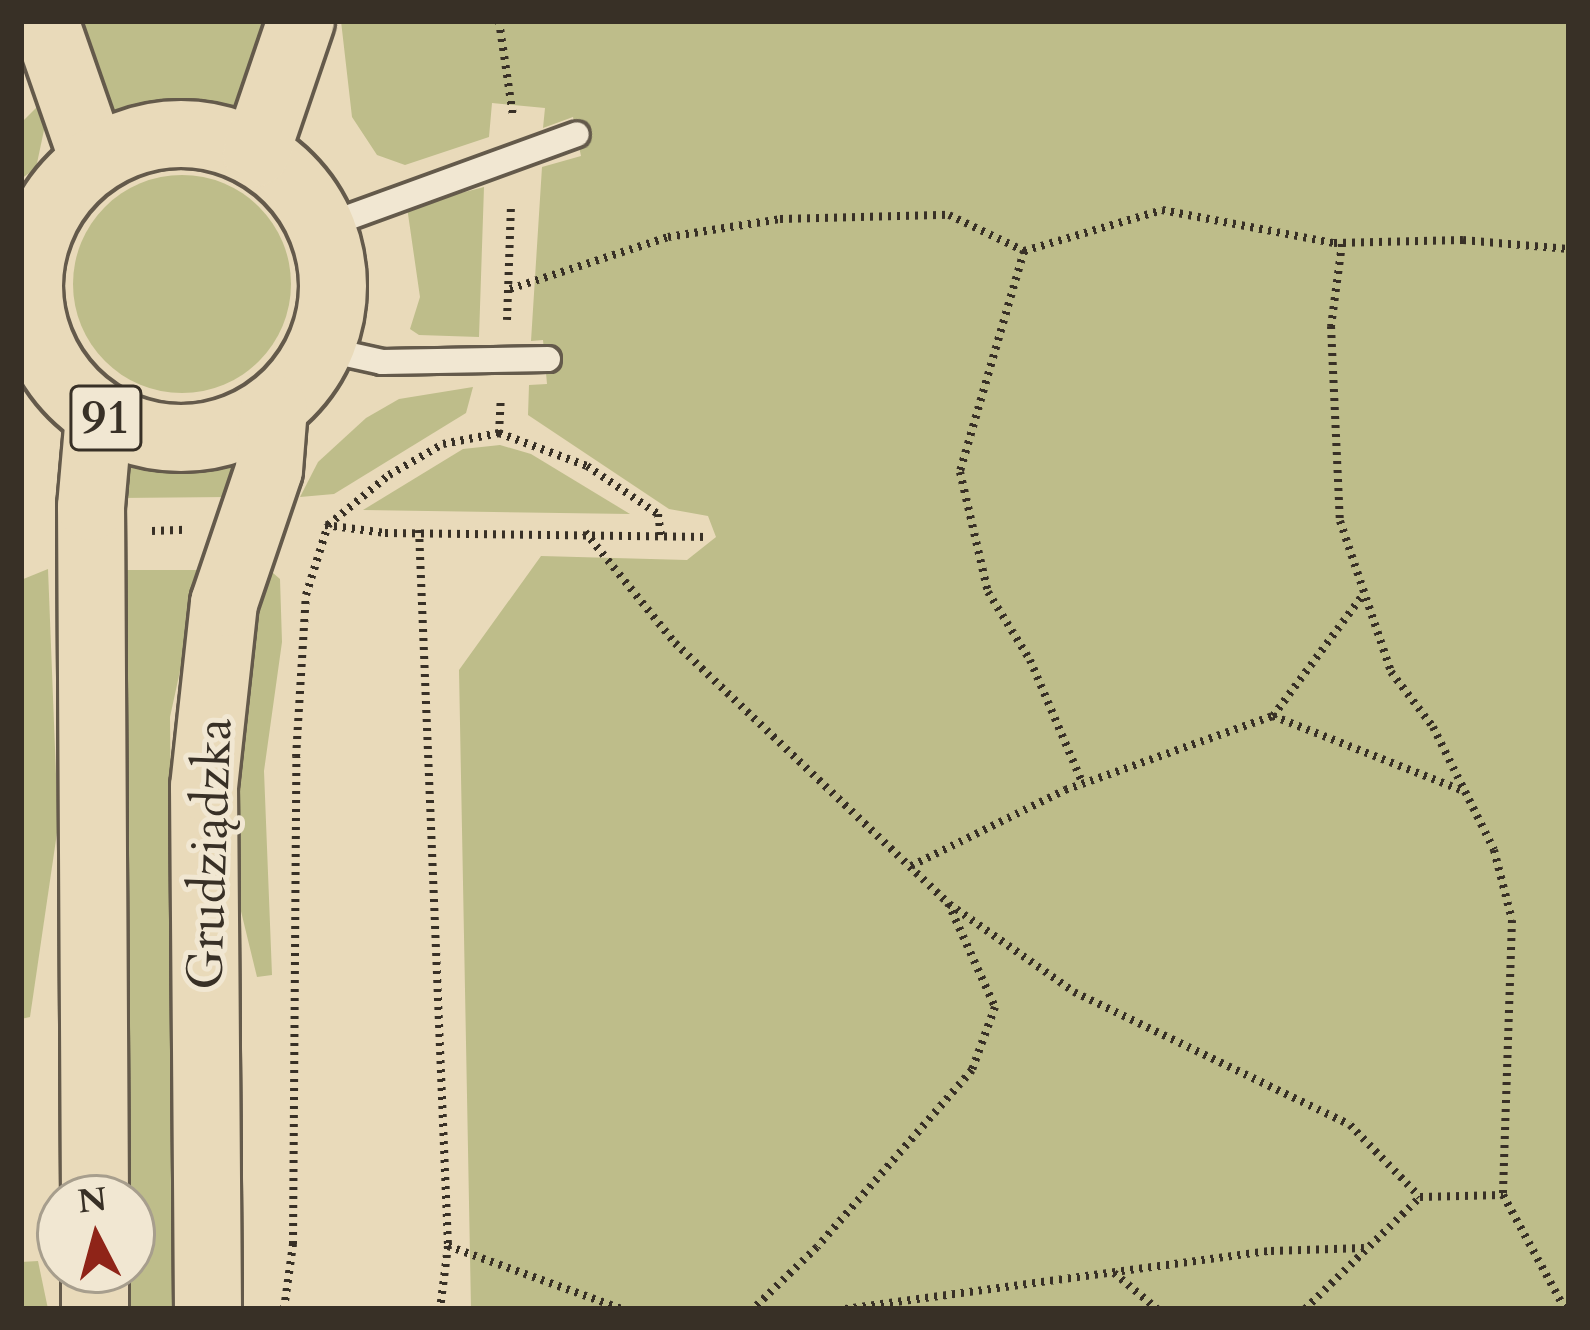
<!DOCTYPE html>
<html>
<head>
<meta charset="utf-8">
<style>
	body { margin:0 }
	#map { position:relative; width:1590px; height:1330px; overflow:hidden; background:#e9daba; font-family:Cardo,serif }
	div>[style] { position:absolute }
	.green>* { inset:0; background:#bebd8a }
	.round { border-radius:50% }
	.path>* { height:8px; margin-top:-4px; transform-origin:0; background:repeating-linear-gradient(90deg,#383026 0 3px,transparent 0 9px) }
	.roads { filter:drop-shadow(3px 0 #645a4b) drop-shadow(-3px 0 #645a4b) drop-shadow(0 3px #645a4b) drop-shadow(0 -3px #645a4b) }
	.lane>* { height:24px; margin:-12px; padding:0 12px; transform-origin:12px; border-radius:12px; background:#f1e7d2 }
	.secondary>* { height:66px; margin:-33px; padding:0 33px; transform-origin:33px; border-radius:33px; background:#f1e7d2 }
	.primary>* { height:66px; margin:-33px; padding:0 33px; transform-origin:33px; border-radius:33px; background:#e9daba }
	.primary>.ring { margin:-33px; padding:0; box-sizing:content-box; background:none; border:66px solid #e9daba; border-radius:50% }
	span { translate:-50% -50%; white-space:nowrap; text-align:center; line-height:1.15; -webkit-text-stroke:10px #f1e7d2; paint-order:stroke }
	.shield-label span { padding:3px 9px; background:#f1e7d2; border:3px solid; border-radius:9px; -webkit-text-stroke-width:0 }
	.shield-label { font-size:48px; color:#383026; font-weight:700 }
	.street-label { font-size:51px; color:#383026 }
	.frame { position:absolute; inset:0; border:24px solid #383026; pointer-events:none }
	.north { position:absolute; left:36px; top:1174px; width:120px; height:120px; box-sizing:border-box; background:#f1e7d2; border:3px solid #a79e8d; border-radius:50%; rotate:354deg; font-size:33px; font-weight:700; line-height:48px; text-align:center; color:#383026 }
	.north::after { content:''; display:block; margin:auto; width:42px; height:54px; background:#8f2418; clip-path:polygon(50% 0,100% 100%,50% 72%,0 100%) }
</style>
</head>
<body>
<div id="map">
	<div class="green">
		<i style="clip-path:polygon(80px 21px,270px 21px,247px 109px,161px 100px,98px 115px)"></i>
		<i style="clip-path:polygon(341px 21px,1569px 21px,1569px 1309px,471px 1309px,459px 670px,541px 556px,687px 560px,716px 537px,708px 516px,669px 509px,528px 415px,529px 385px,547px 384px,543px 340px,531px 341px,542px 167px,581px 156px,573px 117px,543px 128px,545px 108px,492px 103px,489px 137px,405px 165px,377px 155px,352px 117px)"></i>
		<i style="clip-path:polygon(42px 102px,48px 111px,36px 168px,21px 179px,21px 123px)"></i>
		<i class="round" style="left:73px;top:175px;width:218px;height:218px"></i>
		<i style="clip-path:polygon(484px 187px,479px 337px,419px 335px,410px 329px,420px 297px,407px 207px)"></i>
		<i style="clip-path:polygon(473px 387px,466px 413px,334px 494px,300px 497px,318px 462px,366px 418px,399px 399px)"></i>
		<i style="clip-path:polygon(500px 445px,531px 454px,630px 514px,363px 510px,463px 449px)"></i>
		<i style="clip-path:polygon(125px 458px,234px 460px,240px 465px,228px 497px,118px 498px)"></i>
		<i style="clip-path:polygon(266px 567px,280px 579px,282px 642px,264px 771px,272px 975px,257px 977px,238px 899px,236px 738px,251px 612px)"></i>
		<i style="clip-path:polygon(48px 569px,58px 826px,30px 1017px,21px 1019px,21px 580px)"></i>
		<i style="clip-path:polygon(116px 570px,202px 570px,170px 717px,176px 1309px,125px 1309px,132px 1198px,123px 1198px)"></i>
		<i style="clip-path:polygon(38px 1261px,48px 1309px,21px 1309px,21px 1262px)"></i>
	</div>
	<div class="path">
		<i style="left:499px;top:21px;width:96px;rotate:81.6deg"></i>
		<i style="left:1342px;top:244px;width:83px;rotate:97.6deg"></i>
		<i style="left:1331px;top:326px;width:195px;rotate:87.4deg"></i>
		<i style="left:1340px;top:521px;width:159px;rotate:71.3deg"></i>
		<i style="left:1391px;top:672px;width:69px;rotate:52.6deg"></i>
		<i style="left:1433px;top:727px;width:137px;rotate:63.6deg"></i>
		<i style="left:1494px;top:850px;width:72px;rotate:75.6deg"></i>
		<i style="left:1512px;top:920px;width:275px;rotate:91.9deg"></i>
		<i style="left:1503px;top:1195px;width:130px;rotate:61.5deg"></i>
		<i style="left:1024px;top:251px;width:230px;rotate:106.2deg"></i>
		<i style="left:960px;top:472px;width:123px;rotate:76.9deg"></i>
		<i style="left:988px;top:592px;width:80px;rotate:58.3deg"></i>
		<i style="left:1030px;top:660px;width:135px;rotate:66.9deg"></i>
		<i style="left:510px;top:289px;width:166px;rotate:-18.2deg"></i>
		<i style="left:668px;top:237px;width:113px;rotate:-9.1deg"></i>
		<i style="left:780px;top:219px;width:169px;rotate:-1.4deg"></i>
		<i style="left:949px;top:215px;width:83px;rotate:25.6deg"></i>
		<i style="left:1024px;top:251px;width:144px;rotate:-16.5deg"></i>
		<i style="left:1162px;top:210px;width:175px;rotate:10.9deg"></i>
		<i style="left:1334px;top:243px;width:129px;rotate:-1.3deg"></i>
		<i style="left:1463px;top:240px;width:106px;rotate:4.9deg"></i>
		<i style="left:507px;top:320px;width:117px;rotate:-88deg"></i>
		<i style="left:499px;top:433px;width:94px;rotate:20.6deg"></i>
		<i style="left:587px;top:466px;width:86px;rotate:34.1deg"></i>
		<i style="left:658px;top:514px;width:22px;rotate:82deg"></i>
		<i style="left:325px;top:525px;width:61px;rotate:7.6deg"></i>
		<i style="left:385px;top:533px;width:324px;rotate:0.7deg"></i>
		<i style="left:419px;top:530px;width:717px;rotate:87.68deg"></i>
		<i style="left:448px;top:1246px;width:64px;rotate:97.2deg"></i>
		<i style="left:152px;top:531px;width:33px;rotate:-2deg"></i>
		<i style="left:585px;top:532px;width:143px;rotate:51deg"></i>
		<i style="left:675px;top:643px;width:377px;rotate:43.6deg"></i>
		<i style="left:948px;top:903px;width:114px;rotate:65.7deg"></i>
		<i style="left:995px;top:1007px;width:67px;rotate:110.1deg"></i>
		<i style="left:972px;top:1070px;width:235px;rotate:131.2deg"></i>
		<i style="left:817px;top:1247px;width:89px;rotate:135.9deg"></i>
		<i style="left:1273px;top:716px;width:202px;rotate:21.5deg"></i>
		<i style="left:911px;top:866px;width:172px;rotate:-26.3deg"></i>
		<i style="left:1065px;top:790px;width:221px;rotate:-19.6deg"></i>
		<i style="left:1273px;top:716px;width:149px;rotate:-53.4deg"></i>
		<i style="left:949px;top:904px;width:153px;rotate:35.1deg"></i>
		<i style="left:1074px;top:992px;width:306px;rotate:25.7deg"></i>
		<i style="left:1350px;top:1125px;width:100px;rotate:45.8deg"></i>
		<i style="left:1420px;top:1197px;width:83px;rotate:-1.4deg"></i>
		<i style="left:448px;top:1246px;width:185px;rotate:19.9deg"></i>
		<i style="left:1114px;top:1273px;width:56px;rotate:39.9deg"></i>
		<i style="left:284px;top:1309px;width:66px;rotate:-82.1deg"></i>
		<i style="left:293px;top:1244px;width:487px;rotate:-89.6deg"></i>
		<i style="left:296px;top:757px;width:162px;rotate:-86.5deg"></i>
		<i style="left:306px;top:595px;width:73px;rotate:-72.6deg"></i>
		<i style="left:328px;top:525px;width:79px;rotate:-39.3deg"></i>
		<i style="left:389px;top:475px;width:62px;rotate:-29.9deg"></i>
		<i style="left:443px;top:444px;width:57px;rotate:-11.1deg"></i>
		<i style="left:499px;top:433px;width:33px;rotate:-87deg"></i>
		<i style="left:845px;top:1309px;width:430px;rotate:-7.8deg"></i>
		<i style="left:1271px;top:1251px;width:93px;rotate:-1.8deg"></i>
		<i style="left:1305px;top:1309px;width:161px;rotate:-44.2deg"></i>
	</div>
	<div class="roads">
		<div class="lane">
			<i style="left:322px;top:227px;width:271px;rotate:-20deg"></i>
			<i style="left:319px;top:348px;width:65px;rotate:12.5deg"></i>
			<i style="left:382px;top:362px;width:166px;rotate:-1deg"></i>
		</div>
		<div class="secondary">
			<i style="left:21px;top:232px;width:17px;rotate:3deg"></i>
			<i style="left:21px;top:339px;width:17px;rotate:3deg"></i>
		</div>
		<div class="primary">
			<i style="left:45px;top:21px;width:146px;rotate:70.8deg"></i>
			<i class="ring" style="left:29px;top:134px;width:238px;height:238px"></i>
			<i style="left:256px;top:153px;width:139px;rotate:-71.2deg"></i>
			<i style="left:95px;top:1198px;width:691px;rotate:-90.33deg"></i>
			<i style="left:91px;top:507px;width:92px;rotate:-85deg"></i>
			<i style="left:95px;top:1270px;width:39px;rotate:90deg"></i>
			<i style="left:208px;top:1309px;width:522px;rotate:-90.44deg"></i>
			<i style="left:204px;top:787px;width:185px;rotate:-83.8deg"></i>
			<i style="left:224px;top:603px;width:140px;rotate:-71.3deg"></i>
			<i style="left:269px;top:470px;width:62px;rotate:-85.4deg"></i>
		</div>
	</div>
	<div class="shield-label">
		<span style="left:106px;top:418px">91</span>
	</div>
	<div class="street-label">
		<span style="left:210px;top:854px;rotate:-88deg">Grudziądzka</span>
	</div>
	<div class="frame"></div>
	<div class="north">N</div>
</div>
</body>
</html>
